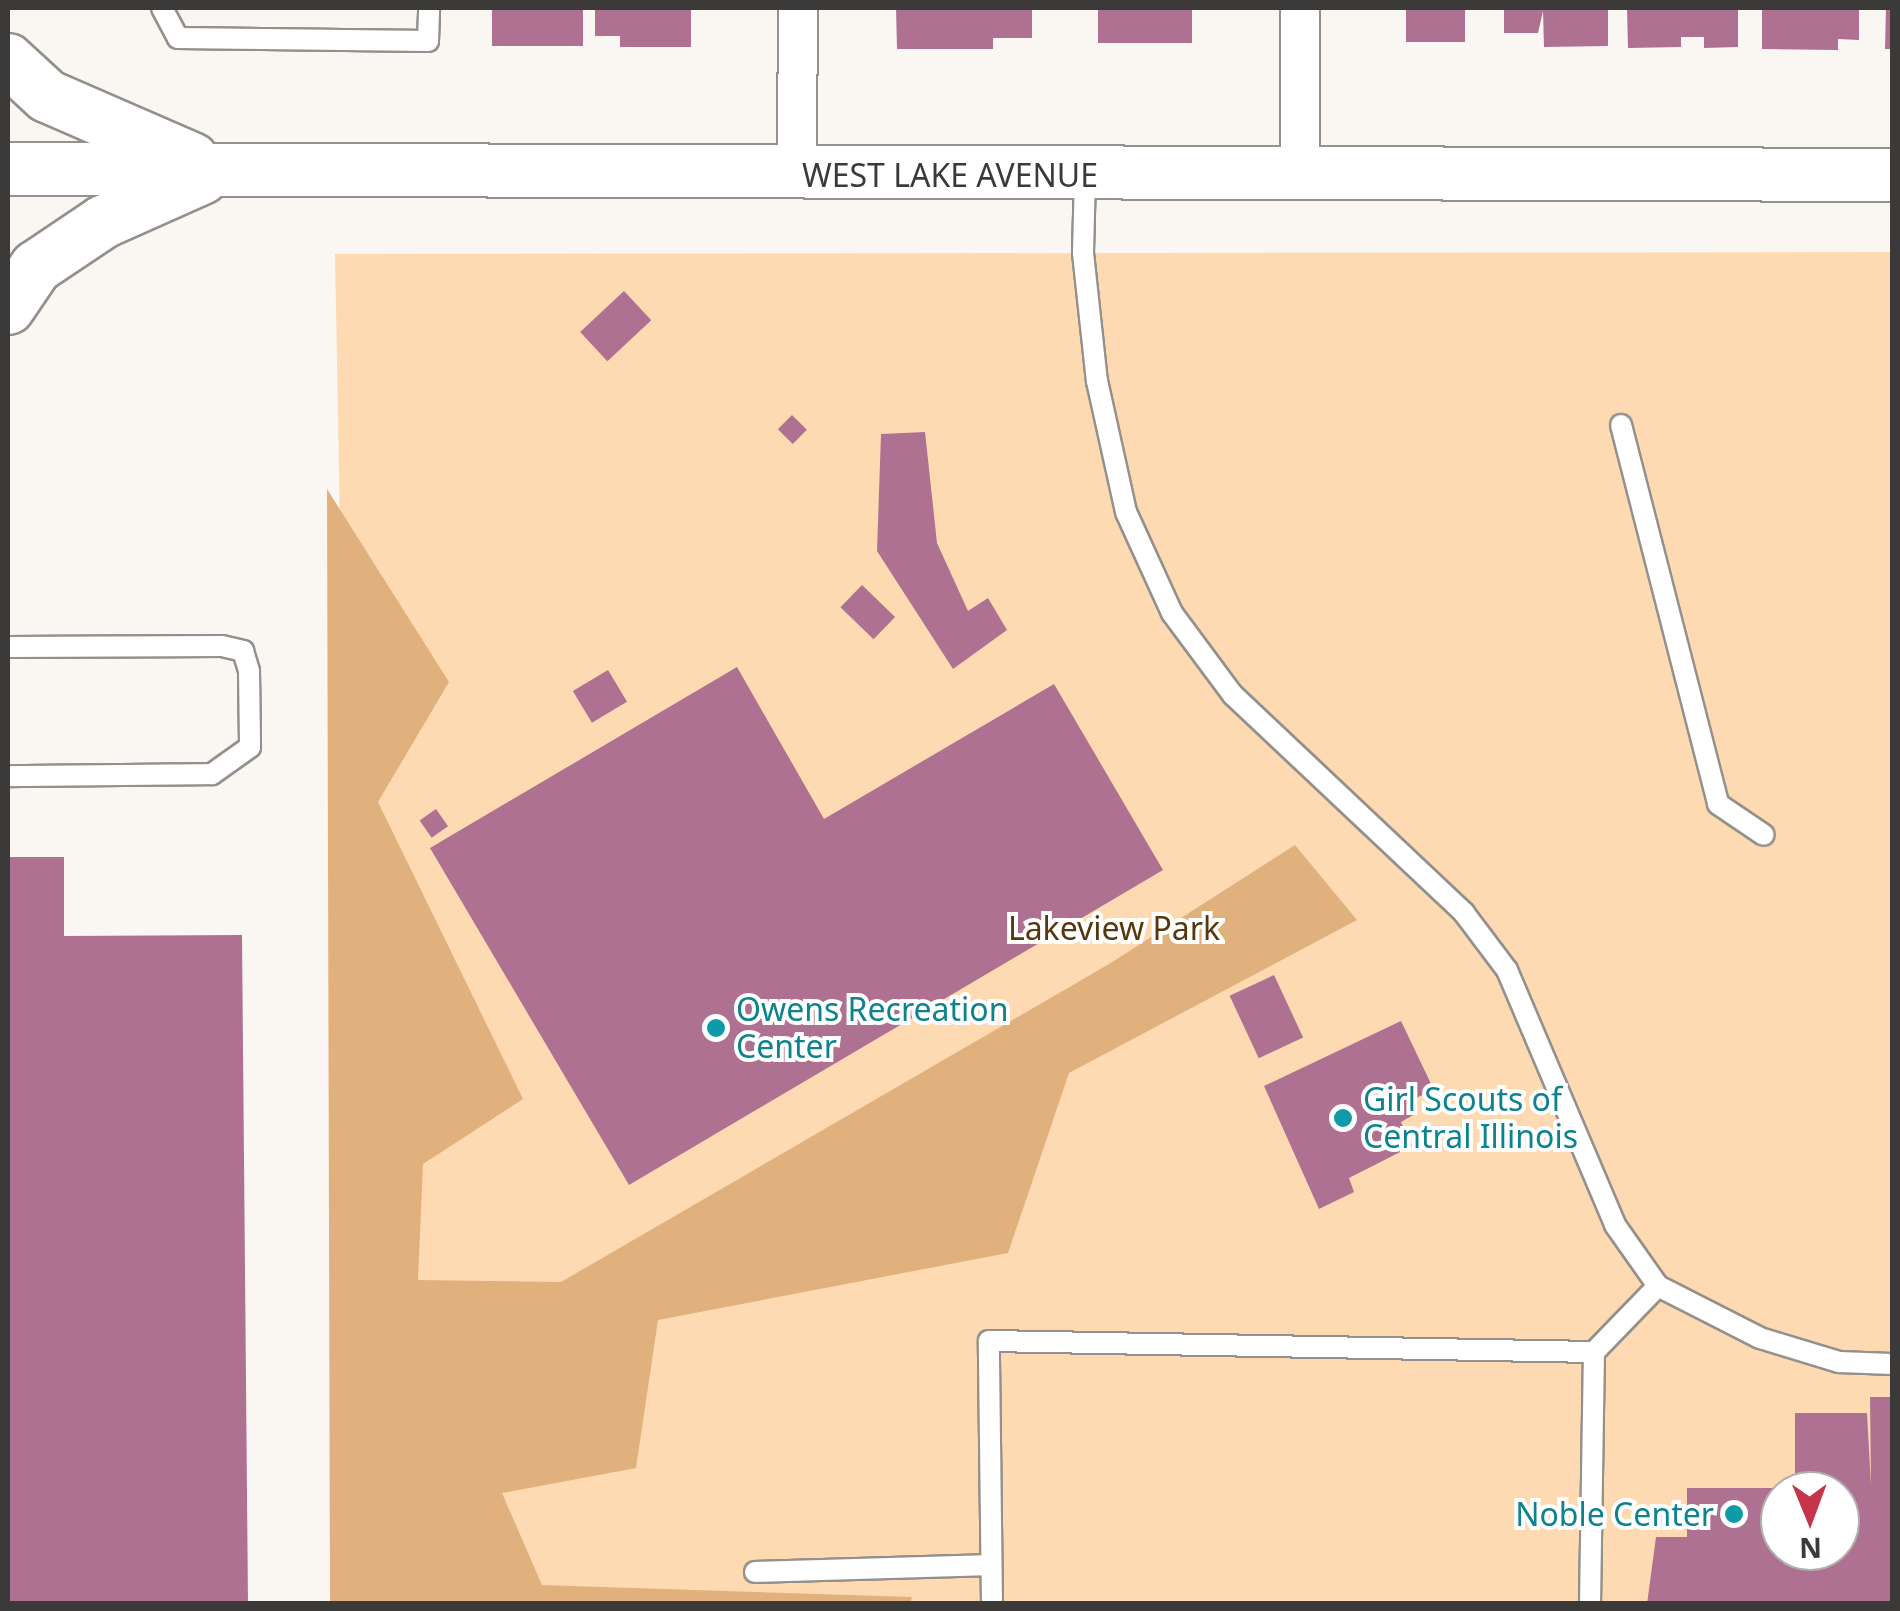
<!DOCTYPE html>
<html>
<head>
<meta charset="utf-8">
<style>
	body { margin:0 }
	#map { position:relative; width:1900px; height:1611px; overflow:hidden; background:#faf6f2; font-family:"Noto Sans",sans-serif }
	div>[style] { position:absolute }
	.green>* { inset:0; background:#fedab2 }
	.forest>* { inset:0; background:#e1b17d }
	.building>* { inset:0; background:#af7191; transform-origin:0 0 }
	.roads { filter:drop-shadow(2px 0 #94908c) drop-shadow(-2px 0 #94908c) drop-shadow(0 2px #94908c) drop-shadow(0 -2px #94908c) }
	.service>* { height:20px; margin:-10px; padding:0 10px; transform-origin:10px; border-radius:10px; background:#fff }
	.minor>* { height:38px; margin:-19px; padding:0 19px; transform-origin:19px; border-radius:19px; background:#fff }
	.secondary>* { height:52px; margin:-26px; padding:0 26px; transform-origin:26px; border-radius:26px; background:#fff }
	.dots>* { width:28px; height:28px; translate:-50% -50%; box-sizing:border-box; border:5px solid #fff; border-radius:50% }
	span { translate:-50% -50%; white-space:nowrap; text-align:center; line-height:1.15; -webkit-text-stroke:8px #fff; paint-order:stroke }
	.street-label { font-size:32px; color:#3b3a38 }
	.park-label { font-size:32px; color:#57370e }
	.culture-label { font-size:32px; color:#0d838f }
	.left { translate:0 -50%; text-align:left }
	.right { translate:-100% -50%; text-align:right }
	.frame { position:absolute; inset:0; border:10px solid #3b3a38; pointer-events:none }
	.north { position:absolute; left:1760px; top:1471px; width:100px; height:100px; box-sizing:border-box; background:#fff; border:2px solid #b1b0af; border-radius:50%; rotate:179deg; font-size:28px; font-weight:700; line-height:40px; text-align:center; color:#3b3a38 }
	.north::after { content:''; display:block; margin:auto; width:35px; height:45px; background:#c4344b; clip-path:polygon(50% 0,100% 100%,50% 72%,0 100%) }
</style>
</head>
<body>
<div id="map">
	<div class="green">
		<i style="clip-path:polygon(evenodd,1892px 252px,1892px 1603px,360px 1603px,335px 254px,1892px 252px,1780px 1491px,1840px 1491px,1840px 1551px,1780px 1551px,1780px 1491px)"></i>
	</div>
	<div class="forest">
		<i style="clip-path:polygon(327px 489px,449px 682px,378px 802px,523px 1099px,423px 1164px,418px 1280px,561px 1282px,1109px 964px,1295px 845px,1357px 920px,1069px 1073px,1008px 1253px,658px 1320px,636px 1468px,502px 1493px,542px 1585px,912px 1597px,910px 1603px,330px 1603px)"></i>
	</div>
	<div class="building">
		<i style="left:492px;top:8px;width:91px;height:38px"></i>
		<i style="clip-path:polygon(595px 8px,691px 8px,691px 47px,620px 47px,620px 36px,595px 36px)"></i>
		<i style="clip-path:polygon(896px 8px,1032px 8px,1032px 38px,993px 38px,993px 49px,897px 49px)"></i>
		<i style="left:1098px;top:8px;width:94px;height:35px"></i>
		<i style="left:1406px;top:8px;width:59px;height:34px"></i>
		<i style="clip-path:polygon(1504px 8px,1608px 8px,1608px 46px,1544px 47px,1543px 11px,1538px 33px,1504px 33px)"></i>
		<i style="clip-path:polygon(1627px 8px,1738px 8px,1738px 47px,1704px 48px,1704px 37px,1681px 37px,1681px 47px,1628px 48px)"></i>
		<i style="clip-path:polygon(1762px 8px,1859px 8px,1859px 40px,1838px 39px,1838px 50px,1762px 49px)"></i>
		<i style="clip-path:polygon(1886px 8px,1892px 8px,1892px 49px,1885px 49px)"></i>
		<i style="left:624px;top:291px;width:40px;height:60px;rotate:47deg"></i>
		<i style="left:792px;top:415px;width:21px;height:20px;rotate:45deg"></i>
		<i style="clip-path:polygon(925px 432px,937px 543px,968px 611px,988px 598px,1007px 630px,953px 669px,877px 551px,881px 434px)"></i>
		<i style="left:862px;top:585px;width:46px;height:31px;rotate:44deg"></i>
		<i style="clip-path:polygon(737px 667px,824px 819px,1054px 684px,1163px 870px,629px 1185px,430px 848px)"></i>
		<i style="left:608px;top:670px;width:37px;height:41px;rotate:59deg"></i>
		<i style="left:436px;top:809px;width:21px;height:20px;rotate:55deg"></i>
		<i style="clip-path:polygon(8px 857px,64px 857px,64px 936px,242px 935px,248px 1604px,8px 1604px)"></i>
		<i style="left:1274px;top:975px;width:69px;height:49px;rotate:65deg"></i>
		<i style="clip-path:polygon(1401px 1021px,1434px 1090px,1409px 1101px,1415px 1114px,1401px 1122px,1412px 1146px,1349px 1178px,1354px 1192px,1319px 1209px,1264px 1086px)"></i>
		<i style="clip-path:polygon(1870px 1397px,1892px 1397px,1892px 1604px,1647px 1604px,1656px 1537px,1687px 1537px,1687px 1488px,1780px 1488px,1780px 1551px,1840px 1551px,1840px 1491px,1803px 1491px,1803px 1478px,1795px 1478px,1795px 1413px,1867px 1413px,1871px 1486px)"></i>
	</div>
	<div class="roads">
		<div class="service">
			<i style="left:162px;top:8px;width:34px;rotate:62deg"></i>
			<i style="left:178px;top:38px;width:250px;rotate:0.7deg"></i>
			<i style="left:428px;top:41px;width:33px;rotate:-88deg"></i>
			<i style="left:1085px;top:176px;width:77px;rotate:91.5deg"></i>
			<i style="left:1083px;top:253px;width:129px;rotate:83.8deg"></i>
			<i style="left:1097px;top:381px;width:134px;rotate:77.5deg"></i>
			<i style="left:1126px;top:512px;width:111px;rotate:65.5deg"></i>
			<i style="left:1172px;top:613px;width:102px;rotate:53.4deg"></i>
			<i style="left:1233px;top:695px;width:318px;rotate:43.3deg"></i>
			<i style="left:1464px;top:913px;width:71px;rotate:53deg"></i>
			<i style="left:1507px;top:970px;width:277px;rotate:67deg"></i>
			<i style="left:1615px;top:1225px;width:75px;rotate:54.8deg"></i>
			<i style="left:1658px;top:1286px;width:114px;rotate:27deg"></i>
			<i style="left:1760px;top:1338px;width:83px;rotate:16.9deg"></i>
			<i style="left:1839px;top:1362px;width:53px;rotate:2.2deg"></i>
			<i style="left:1621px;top:425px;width:391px;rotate:75.6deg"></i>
			<i style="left:1718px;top:804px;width:55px;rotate:34deg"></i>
			<i style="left:8px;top:647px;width:214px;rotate:-0.3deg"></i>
			<i style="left:222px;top:646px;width:22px;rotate:13deg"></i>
			<i style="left:243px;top:651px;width:21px;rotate:73deg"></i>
			<i style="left:249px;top:671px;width:76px;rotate:89.2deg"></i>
			<i style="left:250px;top:747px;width:47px;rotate:144.6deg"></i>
			<i style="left:212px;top:774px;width:204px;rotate:179.4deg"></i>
			<i style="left:755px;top:1572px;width:236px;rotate:-1.7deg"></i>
			<i style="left:992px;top:1604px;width:263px;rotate:-90.7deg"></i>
			<i style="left:989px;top:1341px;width:605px;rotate:1.04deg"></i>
			<i style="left:1590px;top:1604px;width:252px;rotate:-89.1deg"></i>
			<i style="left:1594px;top:1352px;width:92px;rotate:-45.9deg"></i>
		</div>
		<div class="minor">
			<i style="left:797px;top:174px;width:166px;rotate:-89.7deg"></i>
			<i style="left:1300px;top:176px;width:168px;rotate:-90deg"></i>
		</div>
		<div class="secondary">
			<i style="left:8px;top:60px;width:53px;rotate:42.7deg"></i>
			<i style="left:47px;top:96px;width:158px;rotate:23.5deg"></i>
			<i style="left:8px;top:169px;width:1884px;rotate:0.18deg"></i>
			<i style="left:8px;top:308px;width:50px;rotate:-55.7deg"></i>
			<i style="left:36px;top:267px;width:81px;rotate:-33.9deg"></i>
			<i style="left:103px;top:222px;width:108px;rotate:-24deg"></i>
		</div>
	</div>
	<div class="dots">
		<i style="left:716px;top:1028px;background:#0f9aa8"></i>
		<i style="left:1343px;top:1118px;background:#0f9aa8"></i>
		<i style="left:1734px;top:1514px;background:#0f9aa8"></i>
	</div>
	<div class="street-label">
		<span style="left:950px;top:175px">WEST LAKE AVENUE</span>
	</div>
	<div class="park-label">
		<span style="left:1114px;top:928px">Lakeview Park</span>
	</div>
	<div class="culture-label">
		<span class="left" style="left:736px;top:1028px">Owens Recreation<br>Center</span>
		<span class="left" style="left:1363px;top:1118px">Girl Scouts of<br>Central Illinois</span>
		<span class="right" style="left:1714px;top:1514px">Noble Center</span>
	</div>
	<div class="frame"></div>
	<div class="north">N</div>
</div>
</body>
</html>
